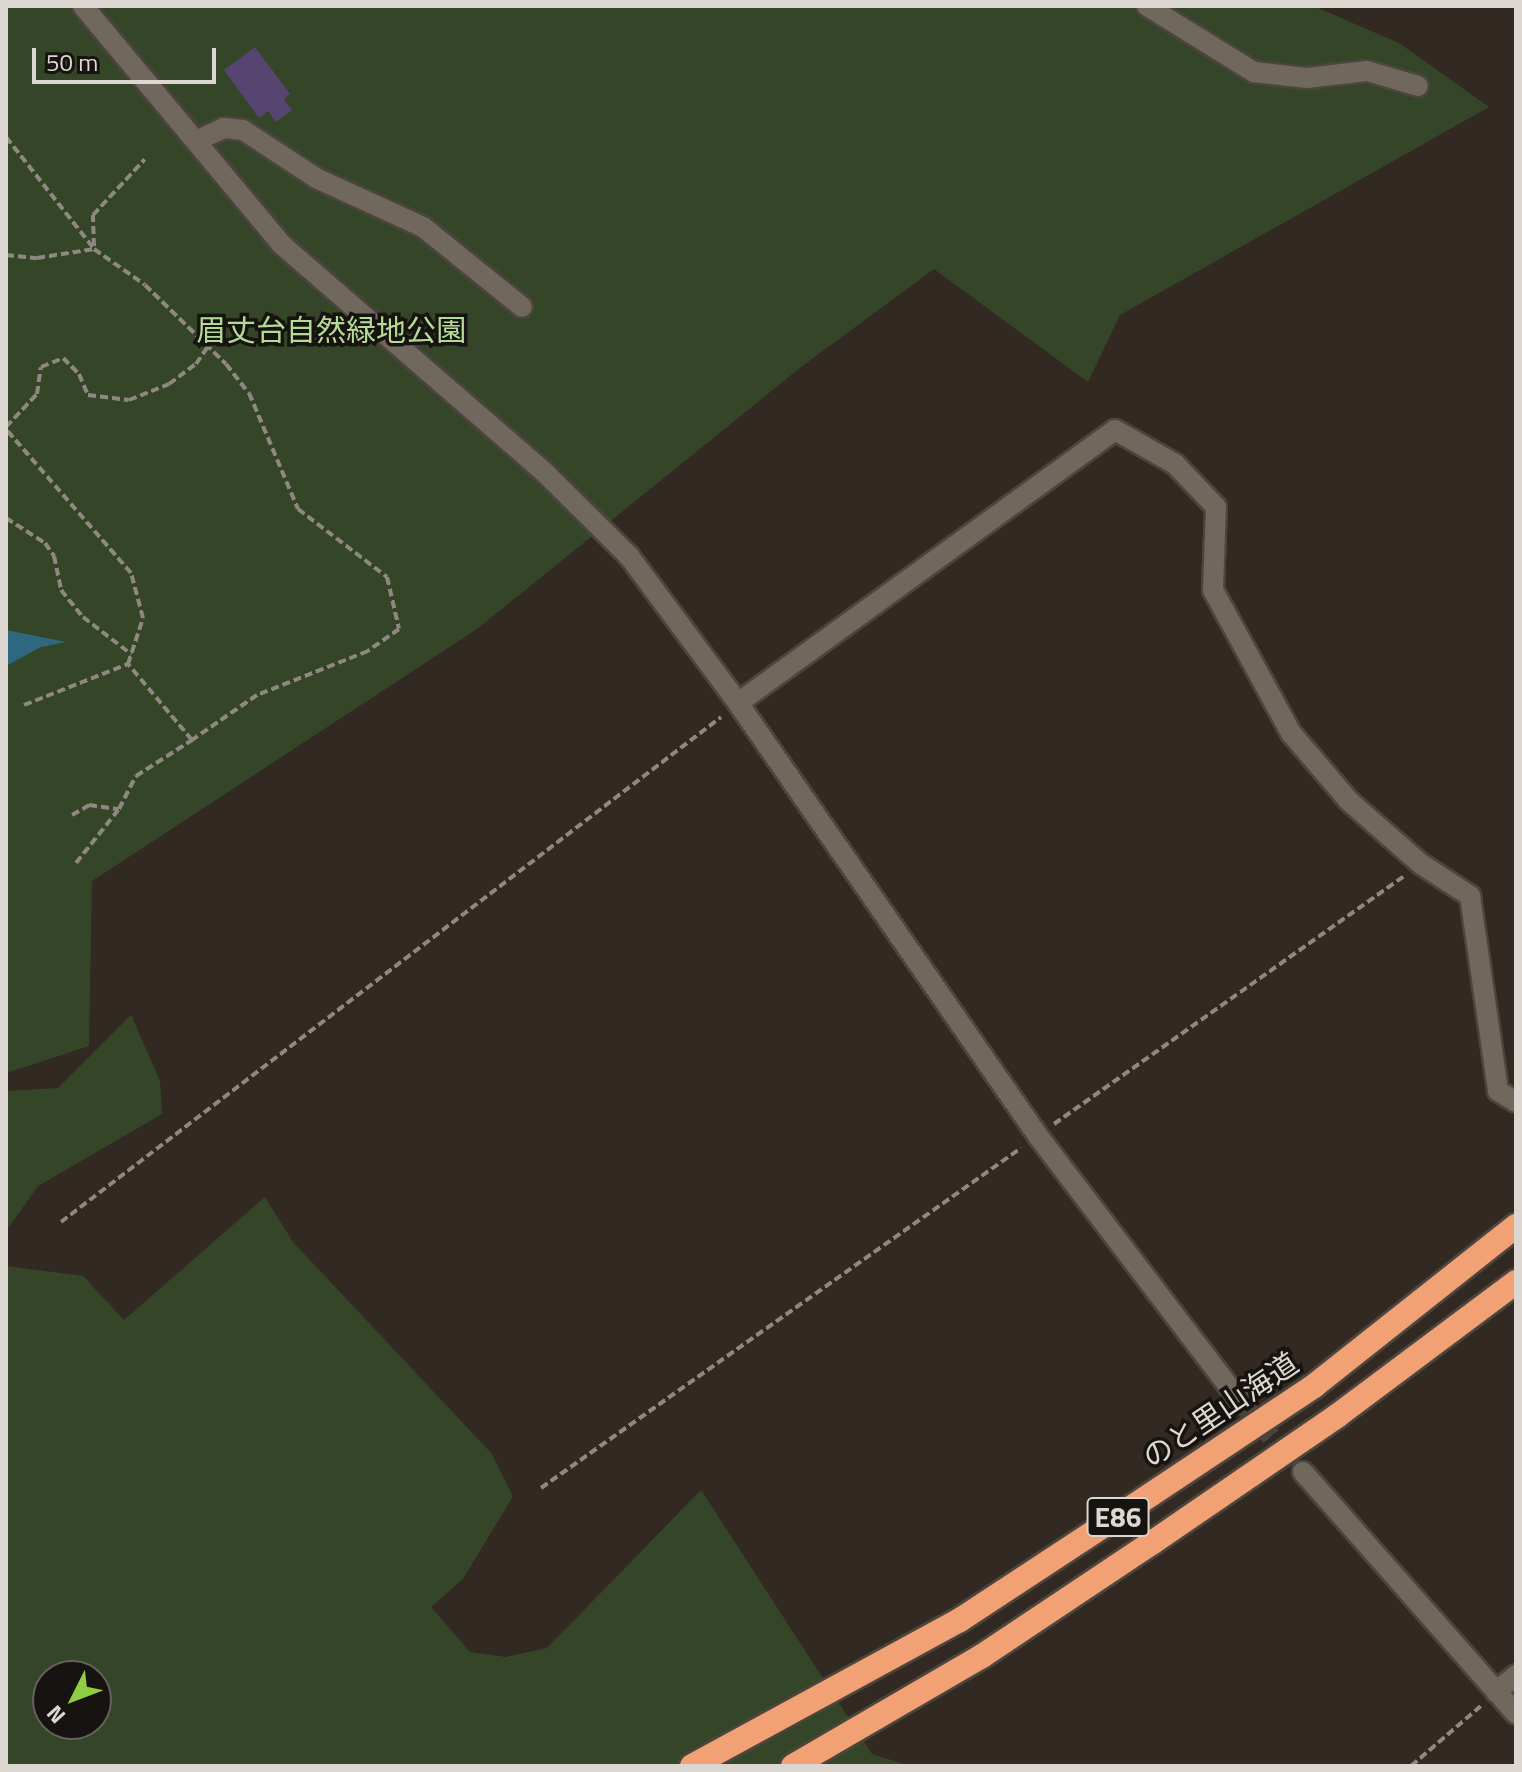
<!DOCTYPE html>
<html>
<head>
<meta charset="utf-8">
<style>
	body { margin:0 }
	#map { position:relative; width:1522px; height:1772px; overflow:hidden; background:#322a22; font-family:"Titillium Web","Noto Sans JP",sans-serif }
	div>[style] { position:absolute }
	.green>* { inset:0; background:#354628 }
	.water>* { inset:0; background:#2d6880 }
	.building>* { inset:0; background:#564570 }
	.minor-tunnel>* { height:20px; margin-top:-10px; transform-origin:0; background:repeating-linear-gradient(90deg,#4c443c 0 20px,transparent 0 30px) }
	.path>* { height:4px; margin-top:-2px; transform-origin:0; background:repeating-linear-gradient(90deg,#8e8881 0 8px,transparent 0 12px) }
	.roads { filter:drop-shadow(2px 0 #4c453e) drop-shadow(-2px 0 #4c453e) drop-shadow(0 2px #4c453e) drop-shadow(0 -2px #4c453e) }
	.minor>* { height:20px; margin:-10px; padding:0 10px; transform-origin:10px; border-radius:10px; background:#70675d }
	.highway>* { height:24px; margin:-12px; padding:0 12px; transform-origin:12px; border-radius:12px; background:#f2a174 }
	span { translate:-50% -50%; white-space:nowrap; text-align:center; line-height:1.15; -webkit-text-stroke:7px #171310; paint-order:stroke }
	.shield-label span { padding:2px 6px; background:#171310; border:2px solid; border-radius:6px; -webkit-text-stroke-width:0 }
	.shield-label { font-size:28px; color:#dcd7d1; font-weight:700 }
	.park-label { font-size:30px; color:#b4db95 }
	.street-label { font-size:30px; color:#dcd7d1 }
	.frame { position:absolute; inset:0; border:8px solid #dcd7d1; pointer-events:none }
	.north { position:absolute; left:32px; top:1660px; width:80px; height:80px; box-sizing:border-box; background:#171310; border:2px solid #66615d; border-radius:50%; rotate:228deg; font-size:22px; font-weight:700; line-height:32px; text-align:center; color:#dcd7d1 }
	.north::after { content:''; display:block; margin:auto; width:28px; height:36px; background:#8fcd42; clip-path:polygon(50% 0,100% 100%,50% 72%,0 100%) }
	.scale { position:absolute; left:32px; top:48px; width:184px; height:36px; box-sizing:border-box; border:4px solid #dcd7d1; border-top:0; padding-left:10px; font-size:24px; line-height:28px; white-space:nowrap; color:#dcd7d1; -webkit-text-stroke:6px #171310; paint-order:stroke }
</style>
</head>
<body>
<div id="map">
	<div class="green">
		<i style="clip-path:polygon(6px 6px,1313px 6px,1399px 43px,1489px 107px,1120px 315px,1088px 382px,934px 269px,801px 367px,477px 629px,92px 881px,89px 1046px,6px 1073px)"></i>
		<i style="clip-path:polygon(131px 1015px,160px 1081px,162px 1114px,38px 1186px,6px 1231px,6px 1091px,58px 1088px)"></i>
		<i style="clip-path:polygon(evenodd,265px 1197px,293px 1242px,492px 1454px,513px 1496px,463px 1579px,431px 1607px,470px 1652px,506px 1657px,547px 1648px,701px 1490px,872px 1754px,910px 1766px,6px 1766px,6px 1266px,83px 1276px,124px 1320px,265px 1197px,48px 1676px,96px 1676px,96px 1724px,48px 1724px,48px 1676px)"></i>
	</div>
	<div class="water">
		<i style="clip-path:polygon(6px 630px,66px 642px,41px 647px,6px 666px)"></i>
	</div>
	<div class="building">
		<i style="clip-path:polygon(255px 47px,290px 94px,284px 99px,292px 110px,276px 122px,268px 111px,259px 118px,224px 70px)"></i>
	</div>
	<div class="minor-tunnel">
		<i style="left:1238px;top:1399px;width:98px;rotate:48.3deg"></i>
	</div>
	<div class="path">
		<i style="left:6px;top:137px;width:142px;rotate:51.8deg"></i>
		<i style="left:94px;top:249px;width:62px;rotate:35.2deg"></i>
		<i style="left:145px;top:285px;width:113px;rotate:44.3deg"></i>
		<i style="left:226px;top:364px;width:37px;rotate:52deg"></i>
		<i style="left:249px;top:393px;width:126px;rotate:67.1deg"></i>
		<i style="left:298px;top:509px;width:112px;rotate:37.4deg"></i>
		<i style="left:387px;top:577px;width:53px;rotate:77deg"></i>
		<i style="left:399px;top:629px;width:38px;rotate:145deg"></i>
		<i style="left:368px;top:651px;width:119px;rotate:158.4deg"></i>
		<i style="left:257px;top:695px;width:79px;rotate:145.3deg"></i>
		<i style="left:192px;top:740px;width:99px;rotate:-130.1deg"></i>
		<i style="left:128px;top:664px;width:48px;rotate:-71.9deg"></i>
		<i style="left:143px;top:618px;width:47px;rotate:-104.9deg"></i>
		<i style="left:131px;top:573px;width:191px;rotate:-131deg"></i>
		<i style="left:94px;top:246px;width:31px;rotate:-92deg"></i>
		<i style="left:93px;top:215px;width:76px;rotate:-47.1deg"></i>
		<i style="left:6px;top:255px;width:31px;rotate:6deg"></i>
		<i style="left:37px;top:258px;width:58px;rotate:-9deg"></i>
		<i style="left:6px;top:427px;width:45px;rotate:-46.8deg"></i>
		<i style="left:37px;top:394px;width:27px;rotate:-82deg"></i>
		<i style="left:41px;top:367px;width:24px;rotate:-22deg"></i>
		<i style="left:63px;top:358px;width:23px;rotate:45deg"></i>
		<i style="left:79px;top:374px;width:23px;rotate:67deg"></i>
		<i style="left:88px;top:395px;width:41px;rotate:7deg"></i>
		<i style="left:129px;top:400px;width:43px;rotate:-21.8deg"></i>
		<i style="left:169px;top:384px;width:34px;rotate:-37deg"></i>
		<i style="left:196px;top:364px;width:22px;rotate:-56deg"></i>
		<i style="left:6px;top:518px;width:46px;rotate:32.7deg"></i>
		<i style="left:45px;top:543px;width:16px;rotate:55deg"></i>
		<i style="left:54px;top:556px;width:35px;rotate:78deg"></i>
		<i style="left:61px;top:590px;width:35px;rotate:51deg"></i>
		<i style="left:83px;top:617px;width:61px;rotate:37.6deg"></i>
		<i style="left:24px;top:705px;width:112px;rotate:-21.5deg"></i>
		<i style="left:72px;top:815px;width:20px;rotate:-30deg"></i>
		<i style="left:89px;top:805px;width:30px;rotate:8deg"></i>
		<i style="left:76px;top:863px;width:69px;rotate:-51.5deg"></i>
		<i style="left:119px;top:809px;width:37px;rotate:-63deg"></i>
		<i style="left:136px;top:776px;width:67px;rotate:-32.7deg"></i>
		<i style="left:1054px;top:1124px;width:428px;rotate:-35.3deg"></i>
		<i style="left:61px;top:1222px;width:831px;rotate:-37.42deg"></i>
		<i style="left:541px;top:1488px;width:588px;rotate:-35.31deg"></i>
		<i style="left:1411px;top:1766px;width:94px;rotate:-40.7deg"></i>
	</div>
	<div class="roads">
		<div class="minor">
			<i style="left:83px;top:6px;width:310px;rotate:50.2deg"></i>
			<i style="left:281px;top:244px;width:348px;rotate:40.9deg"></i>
			<i style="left:544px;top:472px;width:120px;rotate:44.7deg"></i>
			<i style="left:629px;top:556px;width:183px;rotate:53.4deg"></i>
			<i style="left:738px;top:703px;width:527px;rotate:55.28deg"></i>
			<i style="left:1038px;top:1136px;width:330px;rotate:52.7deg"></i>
			<i style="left:1147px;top:6px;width:126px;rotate:31.7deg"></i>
			<i style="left:1254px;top:72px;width:53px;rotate:6.5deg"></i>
			<i style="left:1307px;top:78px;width:60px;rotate:-6.7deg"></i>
			<i style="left:1367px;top:71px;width:53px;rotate:16.4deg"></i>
			<i style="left:196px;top:141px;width:31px;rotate:-25deg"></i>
			<i style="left:224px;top:128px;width:19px;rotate:6deg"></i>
			<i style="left:243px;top:130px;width:87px;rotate:33.3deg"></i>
			<i style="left:316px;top:178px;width:118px;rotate:24.6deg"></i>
			<i style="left:423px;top:227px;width:127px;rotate:38.9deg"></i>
			<i style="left:738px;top:703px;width:465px;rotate:-35.9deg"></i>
			<i style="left:1115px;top:430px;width:69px;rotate:29.5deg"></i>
			<i style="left:1175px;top:464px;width:59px;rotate:46.4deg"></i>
			<i style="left:1216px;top:507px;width:83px;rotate:92.1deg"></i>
			<i style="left:1213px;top:590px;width:163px;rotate:61.4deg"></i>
			<i style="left:1291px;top:733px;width:89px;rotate:49.5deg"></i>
			<i style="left:1349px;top:801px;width:96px;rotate:41.2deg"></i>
			<i style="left:1421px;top:864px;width:59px;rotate:33.1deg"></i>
			<i style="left:1470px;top:896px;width:197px;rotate:81.8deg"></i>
			<i style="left:1498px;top:1091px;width:21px;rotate:31deg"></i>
			<i style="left:1303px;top:1472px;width:322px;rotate:48.6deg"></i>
			<i style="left:1496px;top:1692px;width:26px;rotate:-40deg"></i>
		</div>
		<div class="highway">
			<i style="left:692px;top:1766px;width:305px;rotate:-28.6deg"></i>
			<i style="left:960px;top:1620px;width:202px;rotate:-33.3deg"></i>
			<i style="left:1129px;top:1509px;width:222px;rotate:-33.6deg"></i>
			<i style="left:1314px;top:1386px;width:258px;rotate:-38.4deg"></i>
			<i style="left:793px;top:1766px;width:219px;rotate:-30.2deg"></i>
			<i style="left:982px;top:1656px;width:206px;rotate:-33.7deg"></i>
			<i style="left:1153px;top:1542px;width:223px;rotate:-34.4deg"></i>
			<i style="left:1337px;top:1416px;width:224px;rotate:-36.8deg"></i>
		</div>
	</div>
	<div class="shield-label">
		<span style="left:1118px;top:1517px">E86</span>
	</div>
	<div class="park-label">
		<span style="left:331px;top:330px">眉丈台自然緑地公園</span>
	</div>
	<div class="street-label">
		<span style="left:1220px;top:1410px;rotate:-34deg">のと里山海道</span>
	</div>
	<div class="frame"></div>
	<div class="north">N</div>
	<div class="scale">50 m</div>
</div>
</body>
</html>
